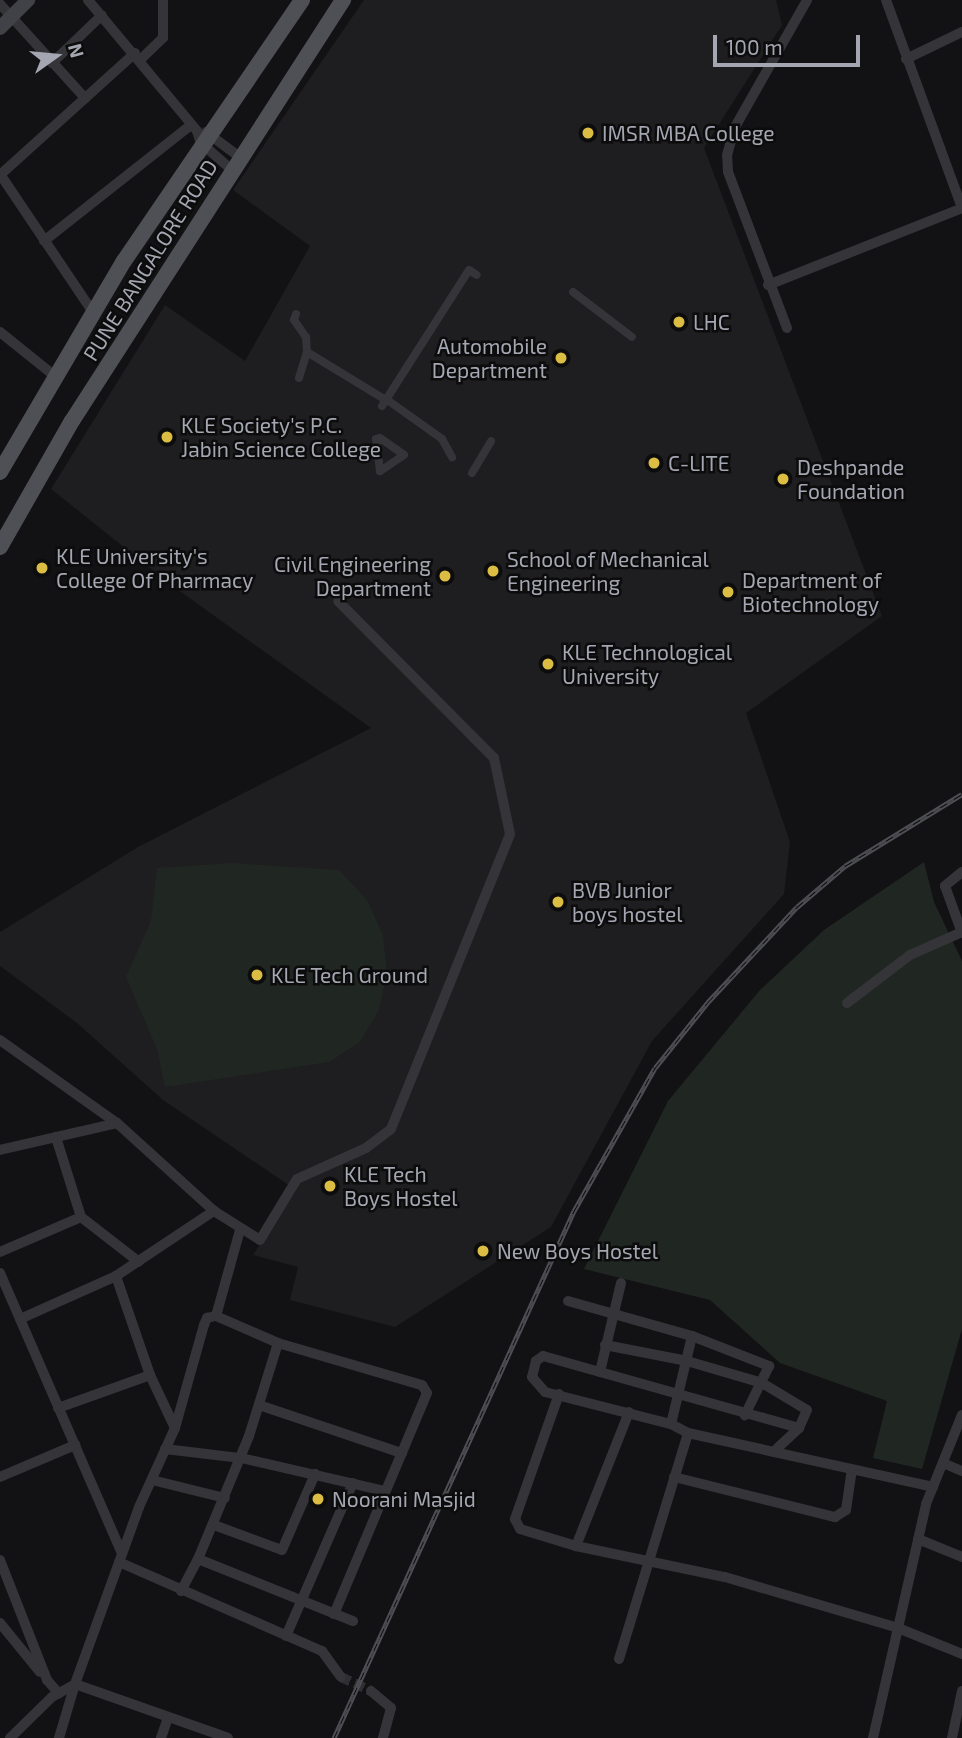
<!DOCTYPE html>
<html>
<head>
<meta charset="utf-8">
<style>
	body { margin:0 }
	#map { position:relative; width:962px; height:1738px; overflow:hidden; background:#121113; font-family:"Exo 2",sans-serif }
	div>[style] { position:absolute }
	.built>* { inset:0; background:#1e1d1f }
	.green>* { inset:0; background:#202722 }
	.minor-tunnel>* { height:10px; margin-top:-5px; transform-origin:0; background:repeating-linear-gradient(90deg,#2f2f33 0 10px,transparent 0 15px) }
	.pedestrian>* { height:8px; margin:-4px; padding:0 4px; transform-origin:4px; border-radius:4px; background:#353539 }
	.minor>* { height:10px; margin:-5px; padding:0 5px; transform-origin:5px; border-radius:5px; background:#353539 }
	.secondary>* { height:14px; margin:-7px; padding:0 7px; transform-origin:7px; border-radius:7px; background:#414247 }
	.primary>* { height:16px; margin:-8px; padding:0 8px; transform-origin:8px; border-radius:8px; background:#4f5056 }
	.rail>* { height:5px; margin-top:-2.5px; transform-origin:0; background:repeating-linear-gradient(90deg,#0d0c0d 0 8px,#4e4f54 0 16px); box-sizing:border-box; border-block:2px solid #4e4f54 }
	.dots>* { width:19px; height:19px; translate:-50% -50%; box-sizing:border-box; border:4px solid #0d0c0d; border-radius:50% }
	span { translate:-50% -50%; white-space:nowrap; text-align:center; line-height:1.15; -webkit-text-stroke:5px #0d0c0d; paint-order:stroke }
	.poi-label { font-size:21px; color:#a4a6b1 }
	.left { translate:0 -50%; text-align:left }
	.right { translate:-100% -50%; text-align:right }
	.street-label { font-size:21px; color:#a4a6b1 }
	.north { position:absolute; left:21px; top:21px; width:70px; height:70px; -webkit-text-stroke:5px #0d0c0d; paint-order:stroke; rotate:75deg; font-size:19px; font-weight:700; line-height:28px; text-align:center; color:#a4a6b1 }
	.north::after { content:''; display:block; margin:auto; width:24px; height:32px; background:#a4a6b1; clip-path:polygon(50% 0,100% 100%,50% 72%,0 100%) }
	.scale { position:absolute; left:713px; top:35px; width:147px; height:32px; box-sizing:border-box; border:4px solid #a4a6b1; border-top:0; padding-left:9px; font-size:21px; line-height:24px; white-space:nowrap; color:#a4a6b1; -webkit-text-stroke:5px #0d0c0d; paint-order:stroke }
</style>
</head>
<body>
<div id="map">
	<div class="built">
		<i style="clip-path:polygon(364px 0,776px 0,782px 25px,704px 148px,882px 616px,746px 713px,790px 842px,784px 894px,652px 1041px,551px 1227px,395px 1327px,290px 1300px,298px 1267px,253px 1255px,296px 1190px,163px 1100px,77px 1023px,0 966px,0 932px,138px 847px,371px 728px,174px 587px,51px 489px,165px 305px,245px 361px,310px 246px,233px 190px)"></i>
	</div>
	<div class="green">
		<i style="clip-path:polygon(924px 862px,934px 902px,962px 961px,962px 1329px,922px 1469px,873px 1458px,887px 1401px,780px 1363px,710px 1300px,584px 1269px,668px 1101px,760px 990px,824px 930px)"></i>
		<i style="clip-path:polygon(232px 863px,339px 870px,367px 900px,383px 935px,387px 973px,379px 1010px,360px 1042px,329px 1062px,165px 1087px,157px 1049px,126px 977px,151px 921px,157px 868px)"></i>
	</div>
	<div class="minor-tunnel">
		<i style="left:341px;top:1677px;width:33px;rotate:25deg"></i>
	</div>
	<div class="pedestrian">
		<i style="left:573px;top:292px;width:74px;rotate:37.3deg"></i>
		<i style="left:296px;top:314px;width:6px;rotate:108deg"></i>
		<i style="left:294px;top:320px;width:21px;rotate:55deg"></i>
		<i style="left:306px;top:337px;width:15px;rotate:86deg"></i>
		<i style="left:307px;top:352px;width:92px;rotate:31.3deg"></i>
		<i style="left:299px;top:378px;width:27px;rotate:-73deg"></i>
		<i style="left:386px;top:399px;width:69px;rotate:35.5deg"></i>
		<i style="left:442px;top:439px;width:21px;rotate:61deg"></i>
		<i style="left:382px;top:406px;width:161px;rotate:-57.4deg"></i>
		<i style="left:469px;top:270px;width:9px;rotate:32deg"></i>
		<i style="left:380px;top:438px;width:29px;rotate:35deg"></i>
		<i style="left:404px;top:455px;width:29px;rotate:146deg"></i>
		<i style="left:380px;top:471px;width:32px;rotate:-97deg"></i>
		<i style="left:376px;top:439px;width:4px;rotate:-14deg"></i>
		<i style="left:472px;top:473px;width:37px;rotate:-59deg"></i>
	</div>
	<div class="minor">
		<i style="left:88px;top:0;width:170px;rotate:50.2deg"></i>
		<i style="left:197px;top:131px;width:13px;rotate:72deg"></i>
		<i style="left:201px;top:143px;width:41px;rotate:41.1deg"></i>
		<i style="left:886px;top:0;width:221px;rotate:69.9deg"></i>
		<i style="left:0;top:4px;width:127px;rotate:47.9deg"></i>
		<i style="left:906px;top:59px;width:62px;rotate:-25.7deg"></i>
		<i style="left:140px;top:60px;width:32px;rotate:-44deg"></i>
		<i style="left:163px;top:38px;width:38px;rotate:-90deg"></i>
		<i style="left:52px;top:63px;width:69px;rotate:-43.8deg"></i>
		<i style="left:206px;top:132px;width:44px;rotate:36.6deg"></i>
		<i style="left:0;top:174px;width:169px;rotate:56.1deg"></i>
		<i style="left:0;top:175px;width:182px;rotate:-42.1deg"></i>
		<i style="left:44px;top:241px;width:187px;rotate:-38.3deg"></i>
		<i style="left:768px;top:285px;width:209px;rotate:-21.6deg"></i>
		<i style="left:787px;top:328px;width:167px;rotate:-110.7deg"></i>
		<i style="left:728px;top:172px;width:17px;rotate:-93deg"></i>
		<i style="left:727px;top:155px;width:29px;rotate:-74deg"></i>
		<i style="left:735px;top:127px;width:146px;rotate:-60.4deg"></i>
		<i style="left:0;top:332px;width:72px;rotate:38.8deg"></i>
		<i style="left:962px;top:872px;width:22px;rotate:141deg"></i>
		<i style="left:945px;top:886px;width:50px;rotate:70.1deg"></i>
		<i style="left:847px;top:1003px;width:79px;rotate:-37.3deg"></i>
		<i style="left:910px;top:955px;width:57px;rotate:-23.9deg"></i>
		<i style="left:0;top:1040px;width:143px;rotate:35.4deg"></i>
		<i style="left:0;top:1150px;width:120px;rotate:-13deg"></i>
		<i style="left:117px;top:1123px;width:131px;rotate:42.2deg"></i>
		<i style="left:214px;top:1211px;width:54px;rotate:32.2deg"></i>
		<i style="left:260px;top:1240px;width:71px;rotate:-58.8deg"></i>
		<i style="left:297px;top:1179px;width:76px;rotate:-24.2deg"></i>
		<i style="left:366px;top:1148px;width:31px;rotate:-37deg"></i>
		<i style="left:391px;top:1129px;width:318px;rotate:-68deg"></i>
		<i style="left:510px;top:834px;width:78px;rotate:-101.9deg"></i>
		<i style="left:494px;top:758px;width:221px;rotate:-134.8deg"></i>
		<i style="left:81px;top:1217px;width:73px;rotate:37.8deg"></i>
		<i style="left:0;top:1252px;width:88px;rotate:-23.4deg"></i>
		<i style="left:81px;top:1217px;width:84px;rotate:-107.4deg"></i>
		<i style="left:0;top:1273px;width:306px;rotate:66.5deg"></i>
		<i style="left:621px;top:1283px;width:91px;rotate:103.3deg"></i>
		<i style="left:600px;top:1372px;width:59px;rotate:-164.3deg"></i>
		<i style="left:543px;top:1356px;width:9px;rotate:144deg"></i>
		<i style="left:536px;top:1361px;width:16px;rotate:104deg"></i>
		<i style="left:532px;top:1377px;width:20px;rotate:49deg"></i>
		<i style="left:545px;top:1392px;width:130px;rotate:14.3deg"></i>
		<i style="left:568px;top:1301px;width:129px;rotate:15.8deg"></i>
		<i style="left:692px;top:1336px;width:90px;rotate:103.4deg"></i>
		<i style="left:671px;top:1424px;width:19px;rotate:28deg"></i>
		<i style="left:216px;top:1316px;width:89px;rotate:-74.4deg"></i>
		<i style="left:20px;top:1319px;width:105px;rotate:-24.1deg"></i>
		<i style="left:692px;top:1336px;width:83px;rotate:21.3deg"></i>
		<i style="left:769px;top:1366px;width:55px;rotate:116.1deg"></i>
		<i style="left:278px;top:1343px;width:150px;rotate:16.3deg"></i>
		<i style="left:422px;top:1385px;width:9px;rotate:58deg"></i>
		<i style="left:427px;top:1393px;width:240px;rotate:112.8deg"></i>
		<i style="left:605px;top:1345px;width:84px;rotate:11deg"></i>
		<i style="left:687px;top:1361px;width:78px;rotate:16.3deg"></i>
		<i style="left:762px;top:1383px;width:52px;rotate:31deg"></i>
		<i style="left:807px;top:1410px;width:20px;rotate:114deg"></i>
		<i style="left:600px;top:1372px;width:207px;rotate:15.7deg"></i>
		<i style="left:799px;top:1428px;width:35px;rotate:137deg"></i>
		<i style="left:559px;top:1394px;width:133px;rotate:109.4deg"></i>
		<i style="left:515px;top:1519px;width:11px;rotate:63deg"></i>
		<i style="left:520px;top:1529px;width:59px;rotate:16.9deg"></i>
		<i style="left:576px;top:1546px;width:152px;rotate:11.8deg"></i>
		<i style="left:725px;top:1577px;width:180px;rotate:16.4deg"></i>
		<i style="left:898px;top:1628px;width:69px;rotate:22.1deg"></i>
		<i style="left:259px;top:1405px;width:151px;rotate:18.6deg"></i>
		<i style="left:58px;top:1408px;width:98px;rotate:-19.7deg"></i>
		<i style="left:175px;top:1428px;width:59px;rotate:-115.3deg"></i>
		<i style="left:150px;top:1375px;width:105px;rotate:-109deg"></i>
		<i style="left:116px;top:1276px;width:118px;rotate:-33.6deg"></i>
		<i style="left:165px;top:1449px;width:77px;rotate:6.8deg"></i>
		<i style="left:241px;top:1458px;width:148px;rotate:12.9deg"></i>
		<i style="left:943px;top:1463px;width:21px;rotate:23deg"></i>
		<i style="left:0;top:1477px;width:82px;rotate:-23.1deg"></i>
		<i style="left:674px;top:1477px;width:166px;rotate:14deg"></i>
		<i style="left:835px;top:1517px;width:13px;rotate:-32deg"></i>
		<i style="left:846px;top:1510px;width:41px;rotate:-81.7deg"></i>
		<i style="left:152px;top:1480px;width:75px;rotate:13.9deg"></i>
		<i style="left:214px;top:1525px;width:72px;rotate:20.2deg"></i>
		<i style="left:282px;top:1550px;width:83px;rotate:-66.5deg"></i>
		<i style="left:918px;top:1539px;width:48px;rotate:22.2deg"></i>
		<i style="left:576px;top:1546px;width:144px;rotate:-68.4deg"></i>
		<i style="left:0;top:1560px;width:129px;rotate:68.6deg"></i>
		<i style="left:47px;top:1680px;width:18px;rotate:49deg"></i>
		<i style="left:119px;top:1562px;width:222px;rotate:23.7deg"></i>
		<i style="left:322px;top:1651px;width:32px;rotate:54deg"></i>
		<i style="left:181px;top:1591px;width:36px;rotate:-62deg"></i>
		<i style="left:198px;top:1559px;width:167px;rotate:21.8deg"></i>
		<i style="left:0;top:1623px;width:63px;rotate:50.8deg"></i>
		<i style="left:286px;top:1636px;width:167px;rotate:-66.4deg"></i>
		<i style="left:619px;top:1659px;width:236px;rotate:-73deg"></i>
		<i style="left:688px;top:1433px;width:251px;rotate:12.4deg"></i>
		<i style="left:371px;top:1691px;width:26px;rotate:40deg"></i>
		<i style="left:391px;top:1708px;width:31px;rotate:105deg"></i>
		<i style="left:10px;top:1738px;width:59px;rotate:-44.3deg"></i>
		<i style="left:52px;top:1697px;width:26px;rotate:-29deg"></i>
		<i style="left:75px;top:1684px;width:188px;rotate:-70.1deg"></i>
		<i style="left:139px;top:1507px;width:87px;rotate:-65.5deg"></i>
		<i style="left:175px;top:1428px;width:107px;rotate:-74.3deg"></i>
		<i style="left:204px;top:1325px;width:8px;rotate:-67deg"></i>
		<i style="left:207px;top:1318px;width:9px;rotate:-13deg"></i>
		<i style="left:216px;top:1316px;width:68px;rotate:23.5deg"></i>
		<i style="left:278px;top:1343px;width:97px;rotate:107.3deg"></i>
		<i style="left:249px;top:1436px;width:133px;rotate:112.5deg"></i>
		<i style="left:59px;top:1738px;width:56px;rotate:-73.5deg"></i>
		<i style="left:75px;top:1684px;width:162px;rotate:19.4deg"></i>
		<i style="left:161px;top:1738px;width:21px;rotate:-71deg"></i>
		<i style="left:873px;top:1738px;width:240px;rotate:-77.2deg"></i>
		<i style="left:926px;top:1504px;width:96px;rotate:-68deg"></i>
		<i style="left:952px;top:1738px;width:48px;rotate:-78deg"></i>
	</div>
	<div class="secondary">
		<i style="left:0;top:28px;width:40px;rotate:-45deg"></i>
	</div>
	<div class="primary">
		<i style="left:0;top:472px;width:245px;rotate:-59.6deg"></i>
		<i style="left:124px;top:261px;width:316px;rotate:-55.7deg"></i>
		<i style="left:0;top:547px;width:145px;rotate:-60.3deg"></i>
		<i style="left:72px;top:421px;width:501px;rotate:-57.23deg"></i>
	</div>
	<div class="rail">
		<i style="left:334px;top:1738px;width:579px;rotate:-65.52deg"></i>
		<i style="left:574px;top:1211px;width:164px;rotate:-60.5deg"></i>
		<i style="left:655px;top:1068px;width:85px;rotate:-51.2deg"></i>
		<i style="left:708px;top:1002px;width:130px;rotate:-46.9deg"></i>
		<i style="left:797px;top:907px;width:63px;rotate:-40.5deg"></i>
		<i style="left:845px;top:866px;width:137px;rotate:-31.6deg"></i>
	</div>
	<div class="dots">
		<i style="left:588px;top:133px;background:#dabd42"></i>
		<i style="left:679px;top:322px;background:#dabd42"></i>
		<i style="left:561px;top:358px;background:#dabd42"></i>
		<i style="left:167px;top:437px;background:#dabd42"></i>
		<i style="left:654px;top:463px;background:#dabd42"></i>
		<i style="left:783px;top:479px;background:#dabd42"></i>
		<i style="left:42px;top:568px;background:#dabd42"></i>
		<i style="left:493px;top:571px;background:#dabd42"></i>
		<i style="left:445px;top:576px;background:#dabd42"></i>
		<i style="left:728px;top:592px;background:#dabd42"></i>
		<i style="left:548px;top:664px;background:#dabd42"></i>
		<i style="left:558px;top:902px;background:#dabd42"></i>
		<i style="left:257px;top:975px;background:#dabd42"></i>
		<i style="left:330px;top:1186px;background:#dabd42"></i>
		<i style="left:483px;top:1251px;background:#dabd42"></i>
		<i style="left:318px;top:1499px;background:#dabd42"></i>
	</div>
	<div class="poi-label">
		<span class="left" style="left:602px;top:133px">IMSR MBA College</span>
		<span class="left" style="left:693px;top:322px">LHC</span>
		<span class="right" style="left:547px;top:358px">Automobile<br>Department</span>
		<span class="left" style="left:181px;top:437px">KLE Society's P.C.<br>Jabin Science College</span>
		<span class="left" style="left:668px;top:463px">C-LITE</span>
		<span class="left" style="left:797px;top:479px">Deshpande<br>Foundation</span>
		<span class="left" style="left:56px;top:568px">KLE University's<br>College Of Pharmacy</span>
		<span class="left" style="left:507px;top:571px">School of Mechanical<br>Engineering</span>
		<span class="right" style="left:431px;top:576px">Civil Engineering<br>Department</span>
		<span class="left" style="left:742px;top:592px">Department of<br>Biotechnology</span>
		<span class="left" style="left:562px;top:664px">KLE Technological<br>University</span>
		<span class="left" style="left:572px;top:902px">BVB Junior<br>boys hostel</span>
		<span class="left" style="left:271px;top:975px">KLE Tech Ground</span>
		<span class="left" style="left:344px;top:1186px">KLE Tech<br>Boys Hostel</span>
		<span class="left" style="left:497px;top:1251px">New Boys Hostel</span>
		<span class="left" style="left:332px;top:1499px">Noorani Masjid</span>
	</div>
	<div class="street-label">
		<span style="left:150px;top:260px;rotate:-58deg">PUNE BANGALORE ROAD</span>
	</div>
	<div class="north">N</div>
	<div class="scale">100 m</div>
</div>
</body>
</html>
